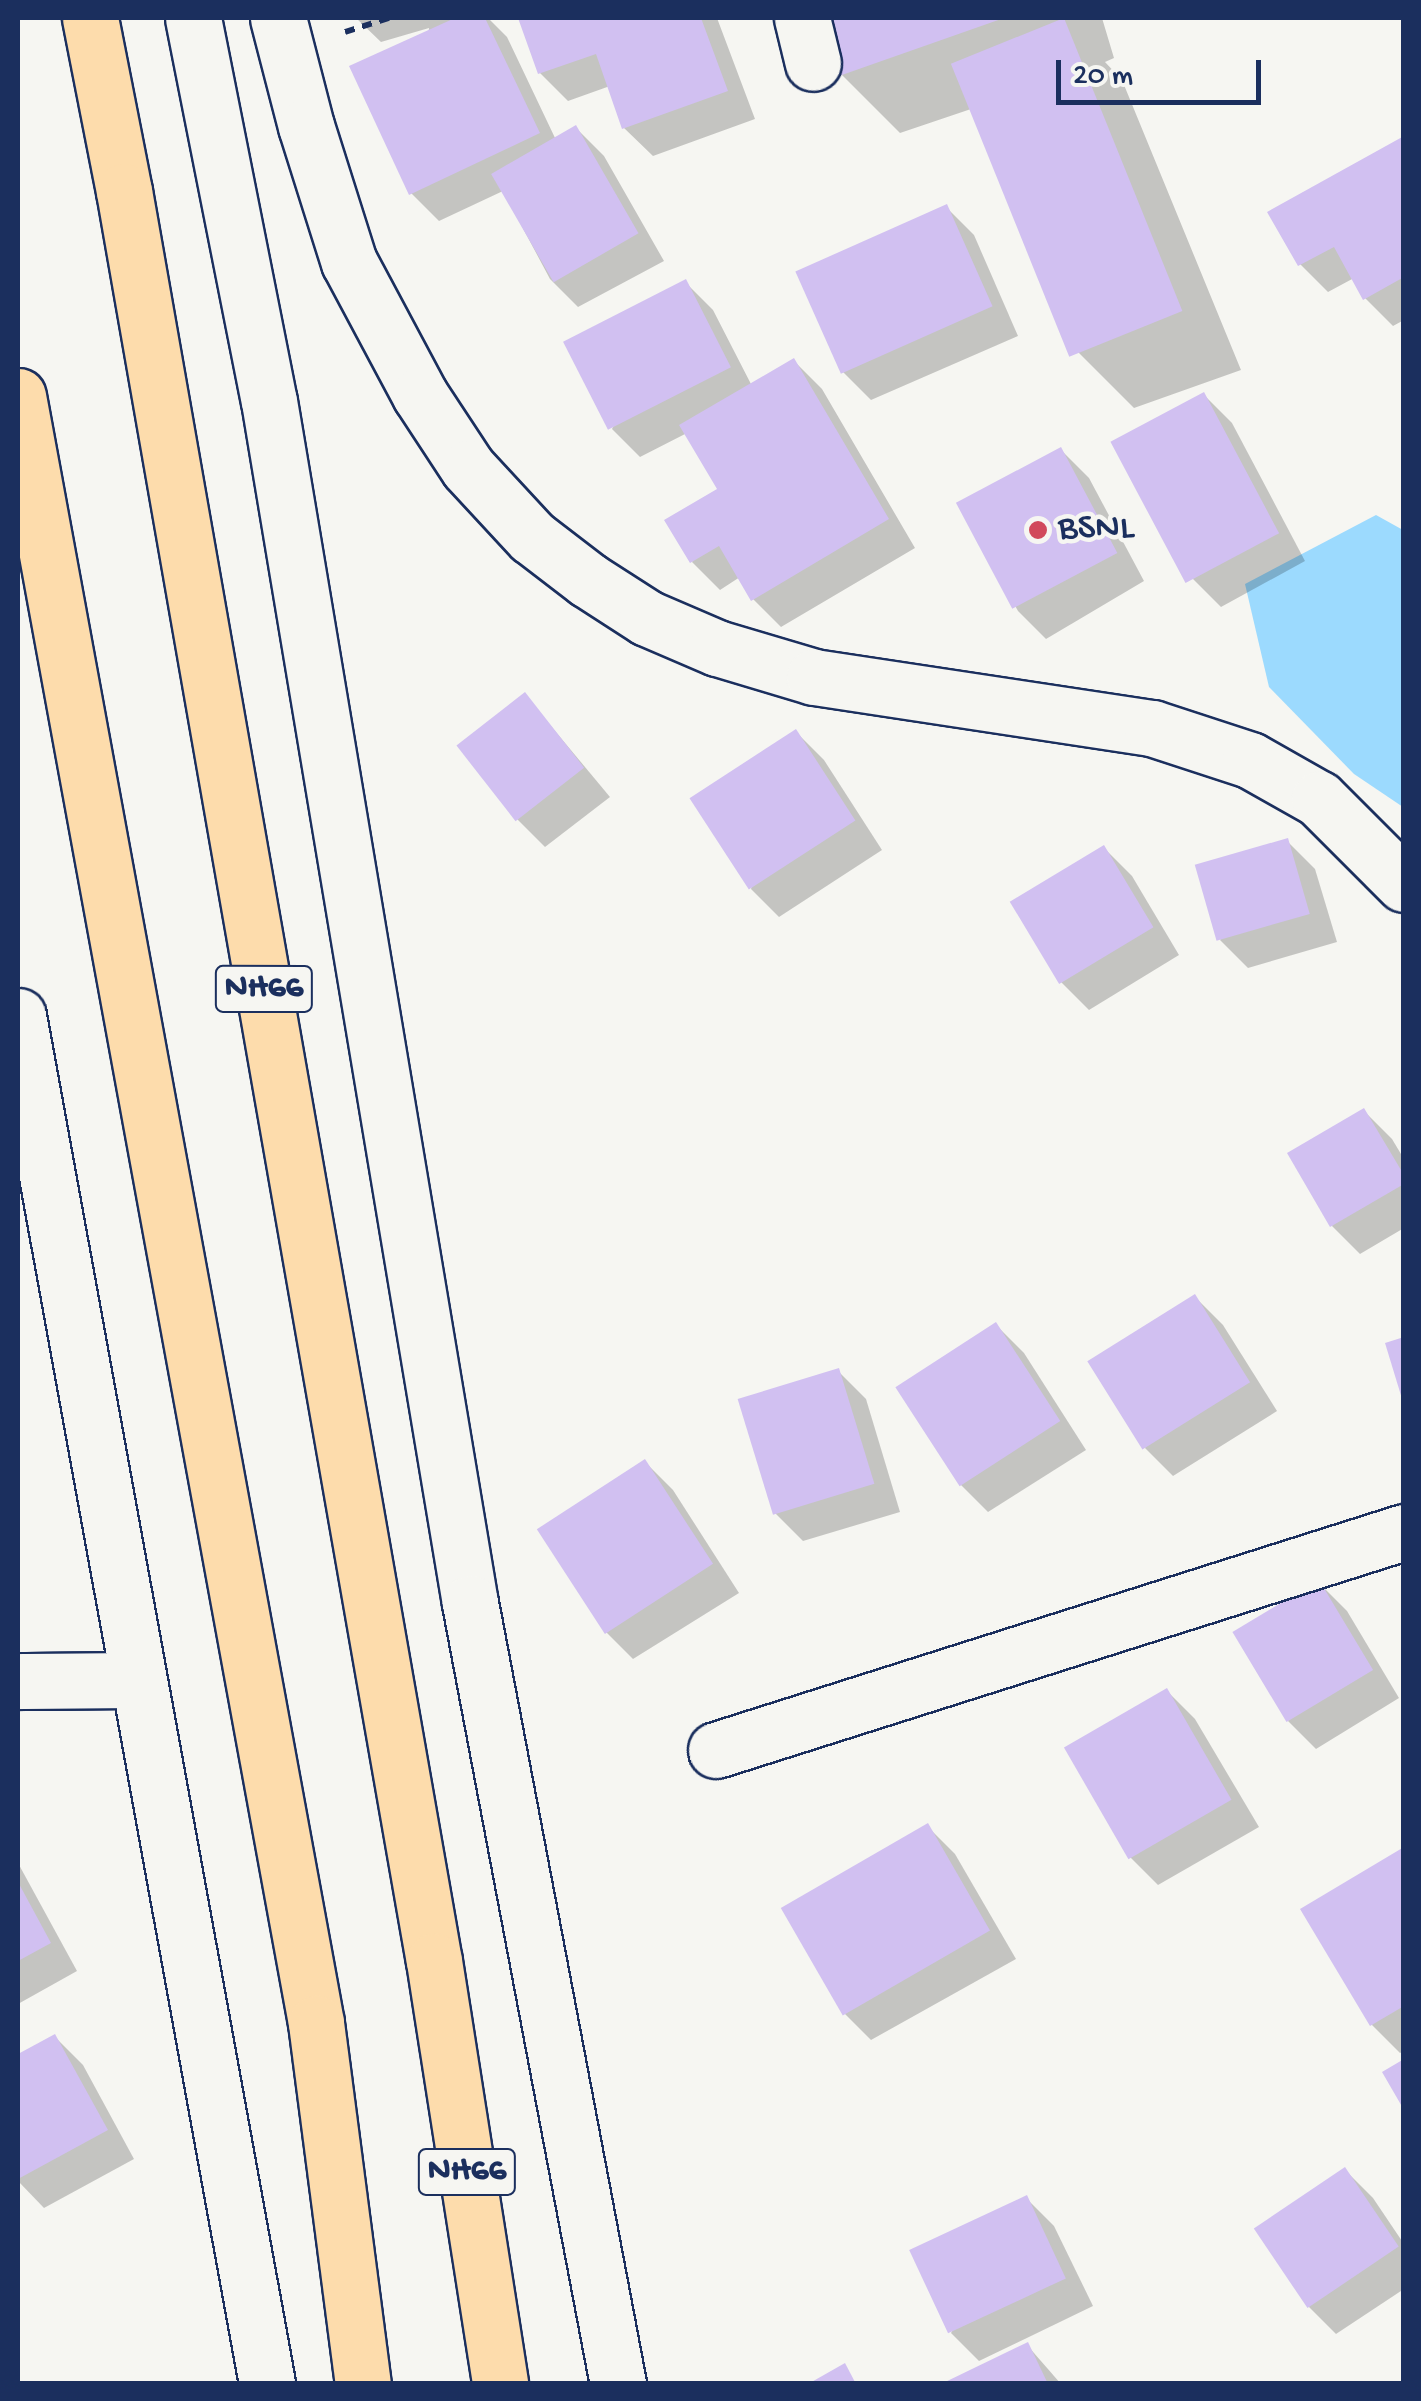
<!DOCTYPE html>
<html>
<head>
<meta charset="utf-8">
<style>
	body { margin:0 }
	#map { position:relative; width:1421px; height:2401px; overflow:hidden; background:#f6f6f2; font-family:"Gochi Hand",sans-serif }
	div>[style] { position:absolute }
	.water>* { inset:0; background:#9cdafe }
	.shadow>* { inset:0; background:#0003 }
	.building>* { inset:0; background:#d1c0f1; transform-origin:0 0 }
	.path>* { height:6px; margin-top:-3px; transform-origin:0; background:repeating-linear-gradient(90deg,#1b2f5e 0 10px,transparent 0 18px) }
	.roads { filter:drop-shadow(2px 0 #1b2f5e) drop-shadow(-2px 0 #1b2f5e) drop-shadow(0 2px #1b2f5e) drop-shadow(0 -2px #1b2f5e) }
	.street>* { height:55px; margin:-27.5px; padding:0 27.5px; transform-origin:27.5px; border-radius:27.5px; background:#f6f6f2 }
	.secondary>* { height:55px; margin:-27.5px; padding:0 27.5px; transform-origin:27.5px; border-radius:27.5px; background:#f6f6f2 }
	.highway>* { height:55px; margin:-27.5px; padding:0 27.5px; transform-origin:27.5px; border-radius:27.5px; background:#fddcac }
	.dots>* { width:28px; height:28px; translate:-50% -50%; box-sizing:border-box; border:5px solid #f6f6f2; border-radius:50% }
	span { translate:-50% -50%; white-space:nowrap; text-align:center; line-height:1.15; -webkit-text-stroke:9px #f6f6f2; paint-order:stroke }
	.shield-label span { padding:2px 8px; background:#f6f6f2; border:2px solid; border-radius:8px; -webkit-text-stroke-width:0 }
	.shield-label { font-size:35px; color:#1b2f5e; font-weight:700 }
	.poi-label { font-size:38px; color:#1b2f5e }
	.left { translate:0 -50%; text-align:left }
	.frame { position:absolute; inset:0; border:20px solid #1b2f5e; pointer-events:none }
	.scale { position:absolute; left:1056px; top:60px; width:205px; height:45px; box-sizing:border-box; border:5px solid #1b2f5e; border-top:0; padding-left:12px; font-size:30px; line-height:35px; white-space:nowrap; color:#1b2f5e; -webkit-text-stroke:8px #f6f6f2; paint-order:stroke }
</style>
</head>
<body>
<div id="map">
	<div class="water">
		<i style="clip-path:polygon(1376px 515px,1403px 530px,1403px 807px,1354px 774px,1269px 687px,1245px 584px)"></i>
	</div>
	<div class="shadow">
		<i style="clip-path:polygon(356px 18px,488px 18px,507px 37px,556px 140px,576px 128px,604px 156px,664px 261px,578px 307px,550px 279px,503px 191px,439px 221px,411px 193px,429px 28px,381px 42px)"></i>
		<i style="clip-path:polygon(520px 18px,717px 18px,755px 119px,653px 156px,624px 128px,610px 86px,568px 101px,540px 73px)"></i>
		<i style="clip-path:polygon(828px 18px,1102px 18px,1114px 58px,1105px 62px,1122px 80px,1241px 370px,1134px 408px,1075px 349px,974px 108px,900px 133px,841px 74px)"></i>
		<i style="clip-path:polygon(1404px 138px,1404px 320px,1393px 326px,1365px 298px,1354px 278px,1328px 292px,1300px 264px)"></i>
		<i style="clip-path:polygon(946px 207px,974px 235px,1018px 336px,871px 400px,843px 372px)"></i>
		<i style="clip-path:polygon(685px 282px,713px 310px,752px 386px,794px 361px,822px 389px,915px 548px,781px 627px,753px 599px,740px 577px,720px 590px,692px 562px,721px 490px,687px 433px,640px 457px,612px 429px)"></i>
		<i style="clip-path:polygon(1204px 395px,1232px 423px,1305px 561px,1221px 607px,1193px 579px)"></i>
		<i style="clip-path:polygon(1061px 450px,1089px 478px,1144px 581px,1046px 639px,1018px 611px,961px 508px)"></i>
		<i style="clip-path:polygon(525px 695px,610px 797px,545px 847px,517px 819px)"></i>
		<i style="clip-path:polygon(796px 732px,824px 760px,882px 850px,779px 917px,751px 889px)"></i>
		<i style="clip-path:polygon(1287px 841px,1315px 869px,1337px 942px,1248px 968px,1220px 940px)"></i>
		<i style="clip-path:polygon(1104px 848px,1132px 876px,1179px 955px,1089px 1010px,1061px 982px)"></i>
		<i style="clip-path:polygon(1364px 1111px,1392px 1139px,1404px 1159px,1404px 1228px,1360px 1254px,1332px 1226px)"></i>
		<i style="clip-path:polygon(1195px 1297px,1223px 1325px,1277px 1411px,1173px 1476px,1145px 1448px)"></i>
		<i style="clip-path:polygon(996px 1325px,1024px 1353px,1086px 1450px,988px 1512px,960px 1484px)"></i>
		<i style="clip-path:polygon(838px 1371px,866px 1399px,900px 1512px,803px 1541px,775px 1513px)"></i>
		<i style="clip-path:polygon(645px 1462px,673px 1490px,739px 1593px,633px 1659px,605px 1631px)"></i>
		<i style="clip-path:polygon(1319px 1583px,1347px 1611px,1399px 1698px,1316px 1749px,1288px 1721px)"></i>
		<i style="clip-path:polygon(1167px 1691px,1195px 1719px,1259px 1827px,1158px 1885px,1130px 1857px)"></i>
		<i style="clip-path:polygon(927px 1826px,955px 1854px,1016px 1959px,871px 2040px,843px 2012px)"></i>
		<i style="clip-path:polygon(1404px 1850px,1404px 2051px,1400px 2053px,1372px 2025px)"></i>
		<i style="clip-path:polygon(18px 1863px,77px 1971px,18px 2004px)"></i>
		<i style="clip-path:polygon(55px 2037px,83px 2065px,134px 2159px,44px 2208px,18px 2181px,18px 2057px)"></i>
		<i style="clip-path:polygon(1345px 2170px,1373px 2198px,1404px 2244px,1404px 2289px,1336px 2334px,1308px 2306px,1257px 2229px)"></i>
		<i style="clip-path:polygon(1026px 2198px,1054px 2226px,1093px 2306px,979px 2361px,951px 2333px)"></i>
		<i style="clip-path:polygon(1027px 2345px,1061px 2384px,947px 2384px)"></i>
	</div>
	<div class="building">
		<i style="clip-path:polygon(455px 18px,485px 18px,540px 133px,409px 195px,349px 66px)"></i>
		<i style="clip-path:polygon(518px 18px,701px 18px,728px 91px,622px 129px,596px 54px,538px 74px)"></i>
		<i style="clip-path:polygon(825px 18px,1004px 18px,839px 76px)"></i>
		<i style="left:1064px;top:18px;width:316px;height:122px;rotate:68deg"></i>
		<i style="left:576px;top:125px;width:125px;height:98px;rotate:60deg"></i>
		<i style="clip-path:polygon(1404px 136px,1404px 277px,1363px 300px,1334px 247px,1298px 266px,1267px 212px)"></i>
		<i style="left:947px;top:204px;width:112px;height:166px;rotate:66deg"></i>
		<i style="left:686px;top:279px;width:99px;height:138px;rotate:63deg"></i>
		<i style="clip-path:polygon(794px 358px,889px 519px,751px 601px,719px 546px,690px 563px,664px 520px,717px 489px,679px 425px)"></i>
		<i style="left:1204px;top:392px;width:160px;height:106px;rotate:62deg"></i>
		<i style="left:1061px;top:447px;width:120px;height:119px;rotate:62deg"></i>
		<i style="left:525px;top:692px;width:96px;height:87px;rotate:52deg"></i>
		<i style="left:796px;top:729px;width:109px;height:127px;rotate:57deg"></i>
		<i style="left:1288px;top:838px;width:79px;height:97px;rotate:74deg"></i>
		<i style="left:1104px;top:845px;width:96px;height:110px;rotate:59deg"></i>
		<i style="clip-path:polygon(1364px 1108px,1404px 1175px,1404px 1184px,1330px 1227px,1287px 1153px)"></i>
		<i style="left:1195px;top:1294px;width:104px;height:127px;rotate:58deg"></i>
		<i style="left:996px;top:1322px;width:118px;height:120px;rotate:57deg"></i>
		<i style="clip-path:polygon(1404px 1337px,1404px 1402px,1403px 1402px,1385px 1343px)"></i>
		<i style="left:839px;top:1368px;width:121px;height:106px;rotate:73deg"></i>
		<i style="left:645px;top:1459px;width:125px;height:129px;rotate:57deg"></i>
		<i style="left:1319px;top:1580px;width:105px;height:101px;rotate:59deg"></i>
		<i style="left:1167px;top:1688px;width:129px;height:119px;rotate:60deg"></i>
		<i style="left:928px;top:1823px;width:124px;height:170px;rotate:60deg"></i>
		<i style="clip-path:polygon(1404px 1847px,1404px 2006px,1370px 2026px,1300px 1909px)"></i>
		<i style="clip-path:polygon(18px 1882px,51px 1943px,18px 1961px)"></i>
		<i style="clip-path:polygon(55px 2034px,108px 2130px,18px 2179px,18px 2054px)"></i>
		<i style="clip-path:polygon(1404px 2059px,1404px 2110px,1382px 2072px)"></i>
		<i style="left:1345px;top:2167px;width:96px;height:110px;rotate:56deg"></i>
		<i style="left:1027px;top:2195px;width:92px;height:130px;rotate:65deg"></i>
		<i style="clip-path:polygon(1028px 2342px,1048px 2384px,941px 2384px)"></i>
		<i style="clip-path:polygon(845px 2363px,856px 2384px,808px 2384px)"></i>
	</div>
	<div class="path">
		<i style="left:345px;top:32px;width:46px;rotate:-17.7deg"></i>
	</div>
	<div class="roads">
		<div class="street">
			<i style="left:802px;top:18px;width:46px;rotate:76.3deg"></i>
			<i style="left:18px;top:1681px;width:117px;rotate:-0.5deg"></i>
			<i style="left:716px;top:1750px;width:722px;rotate:-17.58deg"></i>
		</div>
		<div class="secondary">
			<i style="left:193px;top:18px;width:390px;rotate:78.8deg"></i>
			<i style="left:269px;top:401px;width:1219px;rotate:80.51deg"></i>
			<i style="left:470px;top:1603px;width:795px;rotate:79.27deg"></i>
			<i style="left:278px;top:18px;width:112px;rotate:75.5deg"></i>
			<i style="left:306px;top:126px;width:143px;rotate:72.5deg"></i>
			<i style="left:349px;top:262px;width:151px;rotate:61.9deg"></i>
			<i style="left:420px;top:395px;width:87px;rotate:56.7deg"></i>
			<i style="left:468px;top:468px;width:94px;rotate:47.2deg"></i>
			<i style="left:532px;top:537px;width:71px;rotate:37.5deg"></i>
			<i style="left:588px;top:580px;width:70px;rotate:32.8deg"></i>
			<i style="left:647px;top:618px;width:76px;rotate:23.2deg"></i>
			<i style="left:717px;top:648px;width:101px;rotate:16.6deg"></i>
			<i style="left:814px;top:677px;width:342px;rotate:8.6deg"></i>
			<i style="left:1152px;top:728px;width:103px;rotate:18.1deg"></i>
			<i style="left:1250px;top:760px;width:79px;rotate:29.5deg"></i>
			<i style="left:1319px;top:799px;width:120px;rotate:45deg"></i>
			<i style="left:18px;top:1016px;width:1390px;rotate:79.68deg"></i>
		</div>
		<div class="highway">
			<i style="left:90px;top:18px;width:176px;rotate:78.9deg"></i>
			<i style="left:124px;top:191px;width:1797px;rotate:80.07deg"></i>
			<i style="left:434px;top:1961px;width:428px;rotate:81.1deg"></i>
			<i style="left:18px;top:396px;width:1654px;rotate:79.62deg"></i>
			<i style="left:316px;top:2023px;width:364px;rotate:82.6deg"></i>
		</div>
	</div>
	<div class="dots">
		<i style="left:1038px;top:530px;background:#d1495b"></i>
	</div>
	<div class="shield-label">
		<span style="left:264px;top:989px">NH66</span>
		<span style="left:467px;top:2172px">NH66</span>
	</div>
	<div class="poi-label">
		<span class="left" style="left:1058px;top:530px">BSNL</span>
	</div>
	<div class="frame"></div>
	<div class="scale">20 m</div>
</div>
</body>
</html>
